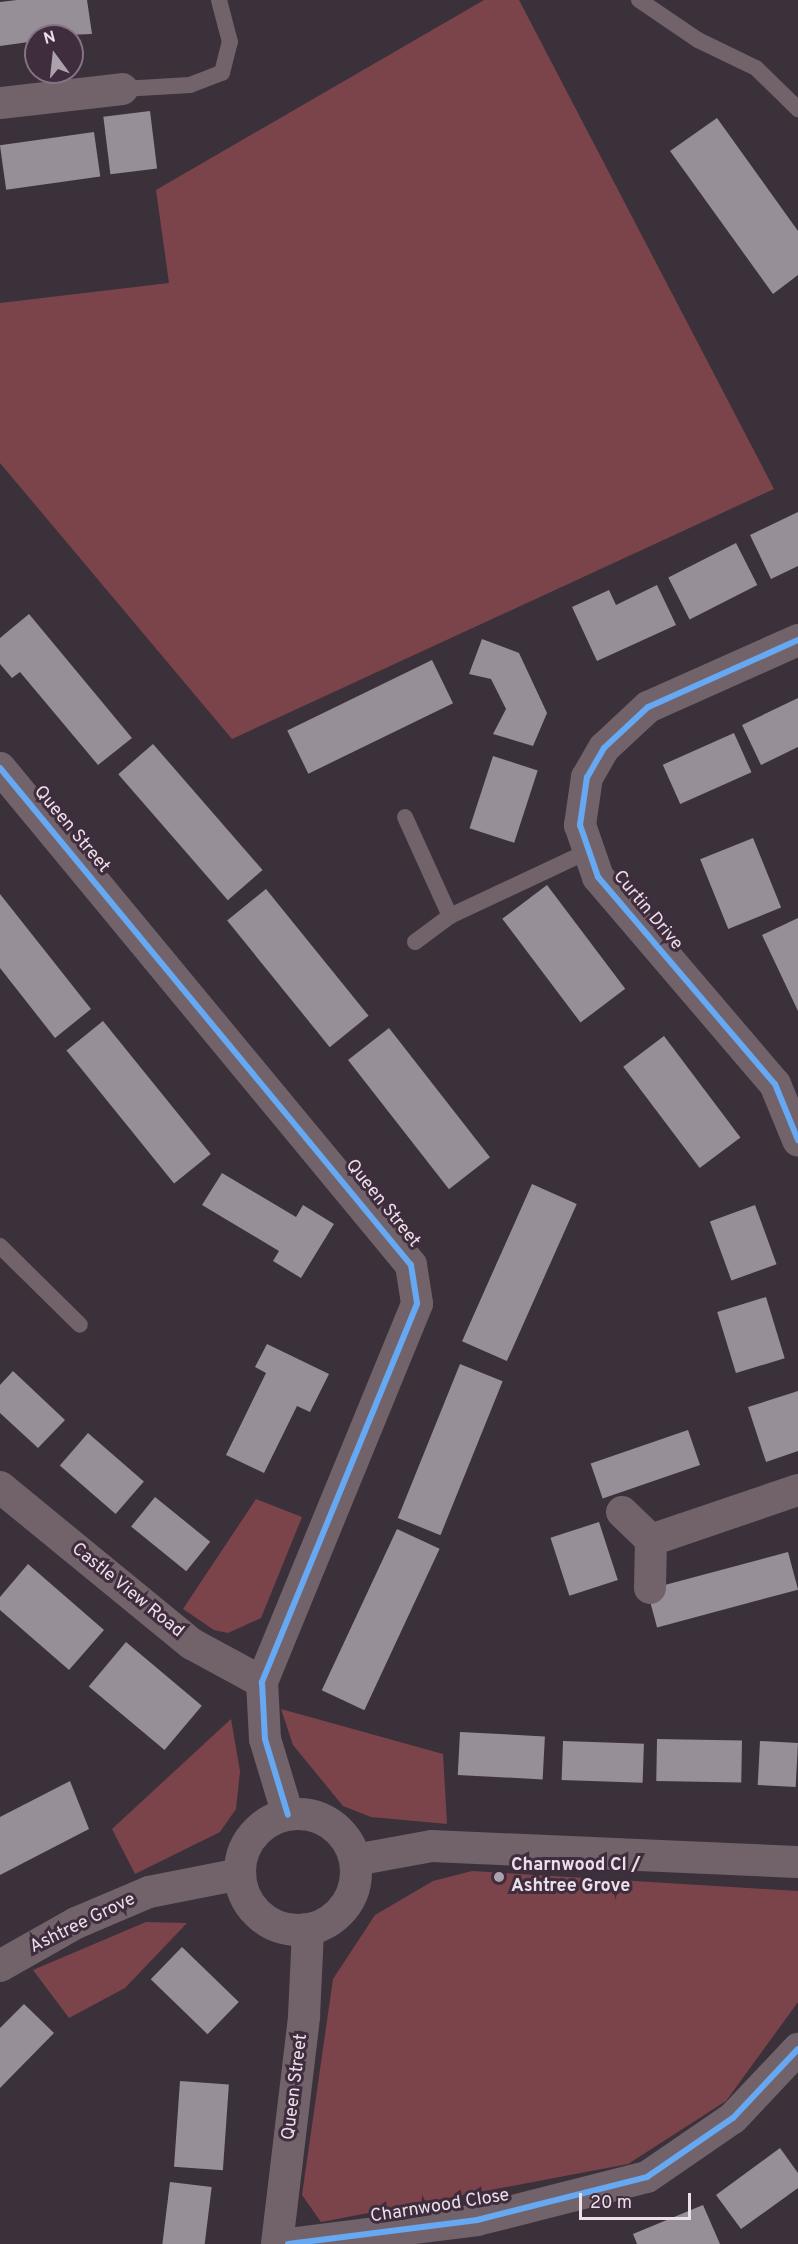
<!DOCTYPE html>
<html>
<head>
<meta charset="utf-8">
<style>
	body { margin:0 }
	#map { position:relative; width:798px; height:2244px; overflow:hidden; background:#3b313a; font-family:Overpass,sans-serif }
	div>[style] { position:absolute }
	.green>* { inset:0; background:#7b444b }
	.building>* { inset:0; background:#968f98; transform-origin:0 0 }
	.lane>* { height:16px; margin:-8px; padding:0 8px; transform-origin:8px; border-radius:8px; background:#72636a }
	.street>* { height:32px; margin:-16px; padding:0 16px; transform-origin:16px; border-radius:16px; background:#72636a }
	.street>.ring { margin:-16px; padding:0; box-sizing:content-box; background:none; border:32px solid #72636a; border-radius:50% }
	.cycleway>* { height:6px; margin:-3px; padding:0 3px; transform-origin:3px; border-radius:3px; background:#66a8f1 }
	.dots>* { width:16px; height:16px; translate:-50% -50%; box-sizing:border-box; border:3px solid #3f2d3e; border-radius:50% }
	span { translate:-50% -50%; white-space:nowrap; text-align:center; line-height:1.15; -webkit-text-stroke:6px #3f2d3e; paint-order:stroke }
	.street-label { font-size:18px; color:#ebdfea }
	.poi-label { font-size:18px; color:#ebdfea; font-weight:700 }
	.left { translate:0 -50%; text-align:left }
	.north { position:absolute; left:24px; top:24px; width:60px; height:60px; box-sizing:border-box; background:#3f2d3e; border:2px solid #847483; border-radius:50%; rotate:345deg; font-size:16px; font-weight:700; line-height:24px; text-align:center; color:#ebdfea }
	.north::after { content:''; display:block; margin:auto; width:21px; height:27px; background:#ada2ac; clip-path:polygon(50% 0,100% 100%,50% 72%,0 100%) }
	.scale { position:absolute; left:579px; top:2193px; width:112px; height:27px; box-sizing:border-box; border:3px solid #ebdfea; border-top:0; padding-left:8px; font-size:18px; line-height:21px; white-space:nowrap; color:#ebdfea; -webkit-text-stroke:4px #3f2d3e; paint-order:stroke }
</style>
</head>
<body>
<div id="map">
	<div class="green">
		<i style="clip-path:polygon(484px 0,519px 0,774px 489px,232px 739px,0 463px,0 303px,169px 283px,156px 190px)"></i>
		<i style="clip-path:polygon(256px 1499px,302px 1517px,261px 1618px,228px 1633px,214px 1630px,183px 1609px)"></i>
		<i style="clip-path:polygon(281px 1709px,443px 1754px,447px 1824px,371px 1817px,343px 1806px,293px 1745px)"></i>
		<i style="clip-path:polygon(231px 1719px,240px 1771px,236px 1809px,220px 1832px,135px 1874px,112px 1829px)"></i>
		<i style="clip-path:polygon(472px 1871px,798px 1891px,798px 2002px,726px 2101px,628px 2164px,321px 2222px,302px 2195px,333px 1979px,375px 1915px,433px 1881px)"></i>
		<i style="clip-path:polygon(146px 1922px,187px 1923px,125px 1988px,69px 2018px,33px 1970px)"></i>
	</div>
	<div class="building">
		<i style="clip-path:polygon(17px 0,87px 0,92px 34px,36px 36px,36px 41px,0 46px,0 2px)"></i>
		<i style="left:150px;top:111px;width:58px;height:47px;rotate:83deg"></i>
		<i style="clip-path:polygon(717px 118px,798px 231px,798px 275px,773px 294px,670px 151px)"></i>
		<i style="left:94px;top:132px;width:45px;height:95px;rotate:82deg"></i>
		<i style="clip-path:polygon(798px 512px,798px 566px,771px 579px,750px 535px)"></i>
		<i style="left:736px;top:543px;width:47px;height:76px;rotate:63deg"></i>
		<i style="clip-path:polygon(657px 585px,676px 625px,597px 661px,572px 607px,609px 590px,616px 605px)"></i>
		<i style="clip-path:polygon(29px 614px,132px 738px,98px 765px,20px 672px,12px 678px,0 664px,0 638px)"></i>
		<i style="clip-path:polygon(482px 639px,519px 653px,547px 713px,533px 746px,493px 734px,506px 709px,491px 679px,469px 674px)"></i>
		<i style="left:432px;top:660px;width:48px;height:161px;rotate:64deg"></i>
		<i style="clip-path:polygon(798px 698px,798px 747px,761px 765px,742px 725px)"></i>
		<i style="left:734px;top:733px;width:43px;height:78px;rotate:66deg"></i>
		<i style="left:153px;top:744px;width:167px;height:46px;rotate:49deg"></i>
		<i style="left:493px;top:756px;width:47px;height:76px;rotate:18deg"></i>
		<i style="left:753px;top:838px;width:75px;height:57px;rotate:68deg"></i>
		<i style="left:547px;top:885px;width:130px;height:56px;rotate:53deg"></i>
		<i style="left:266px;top:889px;width:163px;height:50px;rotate:51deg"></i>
		<i style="clip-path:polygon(0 894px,91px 1009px,55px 1038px,0 968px)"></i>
		<i style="clip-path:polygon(798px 918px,798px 1011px,762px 935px)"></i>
		<i style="left:103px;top:1021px;width:171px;height:47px;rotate:51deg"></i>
		<i style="left:389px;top:1028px;width:164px;height:52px;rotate:52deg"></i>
		<i style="left:664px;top:1036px;width:127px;height:51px;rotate:53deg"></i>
		<i style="clip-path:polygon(222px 1173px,296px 1217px,303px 1205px,334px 1224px,301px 1278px,273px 1261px,279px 1251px,202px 1205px)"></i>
		<i style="left:532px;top:1184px;width:49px;height:172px;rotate:24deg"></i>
		<i style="left:755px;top:1205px;width:63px;height:48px;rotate:70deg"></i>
		<i style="left:766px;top:1297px;width:64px;height:51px;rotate:73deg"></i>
		<i style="clip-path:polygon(267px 1344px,329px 1374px,310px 1412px,297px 1406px,264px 1473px,226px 1455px,266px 1373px,255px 1367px)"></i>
		<i style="left:460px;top:1364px;width:46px;height:166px;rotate:22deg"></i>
		<i style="clip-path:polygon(13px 1371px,65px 1420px,38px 1448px,0 1413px,0 1385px)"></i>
		<i style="clip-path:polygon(798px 1391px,798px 1451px,766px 1462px,748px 1407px)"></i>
		<i style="left:688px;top:1430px;width:37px;height:103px;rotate:71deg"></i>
		<i style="left:88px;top:1433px;width:74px;height:43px;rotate:41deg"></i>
		<i style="left:155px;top:1497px;width:71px;height:38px;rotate:39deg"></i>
		<i style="left:599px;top:1522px;width:61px;height:51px;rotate:72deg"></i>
		<i style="left:397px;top:1529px;width:47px;height:178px;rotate:25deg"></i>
		<i style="left:788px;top:1552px;width:39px;height:146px;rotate:75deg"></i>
		<i style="clip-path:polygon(28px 1564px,104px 1630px,69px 1670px,0 1610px,0 1597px)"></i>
		<i style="left:126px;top:1642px;width:99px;height:58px;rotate:40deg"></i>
		<i style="left:460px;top:1732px;width:85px;height:43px;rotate:3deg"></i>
		<i style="left:657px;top:1739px;width:85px;height:42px;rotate:1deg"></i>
		<i style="left:563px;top:1741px;width:81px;height:39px;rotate:2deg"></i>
		<i style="left:760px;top:1741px;width:38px;height:44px;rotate:3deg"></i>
		<i style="clip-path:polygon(70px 1781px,89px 1829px,0 1875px,0 1817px)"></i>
		<i style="left:182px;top:1947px;width:79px;height:45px;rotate:44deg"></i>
		<i style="clip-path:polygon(24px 2004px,54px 2033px,0 2088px,0 2028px)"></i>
		<i style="left:180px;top:2081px;width:49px;height:86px;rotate:4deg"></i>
		<i style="clip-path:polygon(780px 2148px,798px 2173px,798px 2188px,741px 2229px,716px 2195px)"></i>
		<i style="left:170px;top:2182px;width:42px;height:63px;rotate:7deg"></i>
		<i style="clip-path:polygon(703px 2205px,720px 2244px,637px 2244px,633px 2234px)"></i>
	</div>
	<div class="lane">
		<i style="left:639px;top:0;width:71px;rotate:34.1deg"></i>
		<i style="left:698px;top:40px;width:64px;rotate:25.8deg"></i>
		<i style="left:756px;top:68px;width:59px;rotate:44.3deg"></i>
		<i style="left:122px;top:89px;width:68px;rotate:-3.4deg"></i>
		<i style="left:190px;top:85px;width:34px;rotate:-21deg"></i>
		<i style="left:222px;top:73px;width:32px;rotate:-76deg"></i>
		<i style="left:230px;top:42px;width:43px;rotate:-104.7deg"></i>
		<i style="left:405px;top:817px;width:109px;rotate:65.6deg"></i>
		<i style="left:415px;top:942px;width:44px;rotate:-36.6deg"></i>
		<i style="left:450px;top:916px;width:153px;rotate:-25.1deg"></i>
		<i style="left:0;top:1246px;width:112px;rotate:44.6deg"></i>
	</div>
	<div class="street">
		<i style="left:0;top:103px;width:123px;rotate:-6.5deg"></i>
		<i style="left:798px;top:640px;width:164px;rotate:155.9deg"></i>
		<i style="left:648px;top:707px;width:60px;rotate:137deg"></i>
		<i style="left:604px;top:748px;width:34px;rotate:120deg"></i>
		<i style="left:587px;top:777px;width:49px;rotate:98.3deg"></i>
		<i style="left:580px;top:825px;width:55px;rotate:70.9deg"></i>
		<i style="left:598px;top:877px;width:272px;rotate:49.5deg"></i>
		<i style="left:775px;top:1084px;width:61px;rotate:67.7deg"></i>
		<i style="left:0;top:768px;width:645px;rotate:50.41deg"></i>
		<i style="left:411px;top:1265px;width:39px;rotate:81deg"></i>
		<i style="left:417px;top:1304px;width:409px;rotate:112.3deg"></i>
		<i style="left:262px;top:1682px;width:57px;rotate:87deg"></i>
		<i style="left:265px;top:1739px;width:79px;rotate:73.2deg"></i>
		<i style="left:0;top:1487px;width:248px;rotate:39.3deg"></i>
		<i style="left:192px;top:1644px;width:80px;rotate:28.5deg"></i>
		<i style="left:622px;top:1512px;width:40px;rotate:44deg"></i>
		<i style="left:651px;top:1540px;width:48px;rotate:91.2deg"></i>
		<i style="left:651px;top:1540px;width:155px;rotate:-18.8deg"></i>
		<i class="ring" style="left:240px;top:1814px;width:84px;height:84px"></i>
		<i style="left:355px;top:1860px;width:78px;rotate:-10.3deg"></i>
		<i style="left:432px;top:1846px;width:366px;rotate:2.5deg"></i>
		<i style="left:0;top:1966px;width:87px;rotate:-29.5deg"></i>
		<i style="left:76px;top:1923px;width:79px;rotate:-23deg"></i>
		<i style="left:149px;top:1892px;width:93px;rotate:-11.2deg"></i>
		<i style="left:277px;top:2244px;width:230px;rotate:-83.2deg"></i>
		<i style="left:304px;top:2016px;width:86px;rotate:-87.3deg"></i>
		<i style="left:288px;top:2244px;width:191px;rotate:-7.2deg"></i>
		<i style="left:477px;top:2220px;width:175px;rotate:-14.2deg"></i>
		<i style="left:647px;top:2177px;width:104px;rotate:-34.5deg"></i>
		<i style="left:733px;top:2118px;width:95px;rotate:-46.7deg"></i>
	</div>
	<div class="cycleway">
		<i style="left:798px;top:640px;width:164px;rotate:155.9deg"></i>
		<i style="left:648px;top:707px;width:60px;rotate:137deg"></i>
		<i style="left:604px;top:748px;width:34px;rotate:120deg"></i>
		<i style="left:587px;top:777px;width:49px;rotate:98.3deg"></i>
		<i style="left:580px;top:825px;width:55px;rotate:70.9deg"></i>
		<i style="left:598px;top:877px;width:272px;rotate:49.5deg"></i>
		<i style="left:775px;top:1084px;width:61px;rotate:67.7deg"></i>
		<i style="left:0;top:768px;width:645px;rotate:50.41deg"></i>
		<i style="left:411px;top:1265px;width:39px;rotate:81deg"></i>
		<i style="left:417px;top:1304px;width:409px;rotate:112.3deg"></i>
		<i style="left:262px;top:1682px;width:57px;rotate:87deg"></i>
		<i style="left:265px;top:1739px;width:79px;rotate:73.2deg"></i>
		<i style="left:288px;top:2244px;width:191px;rotate:-7.2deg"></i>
		<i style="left:477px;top:2220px;width:175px;rotate:-14.2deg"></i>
		<i style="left:647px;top:2177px;width:104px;rotate:-34.5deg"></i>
		<i style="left:733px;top:2118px;width:95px;rotate:-46.7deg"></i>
	</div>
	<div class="dots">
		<i style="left:499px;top:1877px;background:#ada2ac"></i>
	</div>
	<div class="street-label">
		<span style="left:71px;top:830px;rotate:50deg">Queen Street</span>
		<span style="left:647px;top:911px;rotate:50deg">Curtin Drive</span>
		<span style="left:382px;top:1204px;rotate:51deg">Queen Street</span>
		<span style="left:127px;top:1591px;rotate:39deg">Castle View Road</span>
		<span style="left:83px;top:1924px;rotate:-26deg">Ashtree Grove</span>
		<span style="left:296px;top:2087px;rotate:-83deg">Queen Street</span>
		<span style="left:440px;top:2207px;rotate:-9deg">Charnwood Close</span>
	</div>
	<div class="poi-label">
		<span class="left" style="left:511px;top:1877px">Charnwood Cl /<br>Ashtree Grove</span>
	</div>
	<div class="north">N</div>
	<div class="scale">20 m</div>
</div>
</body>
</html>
